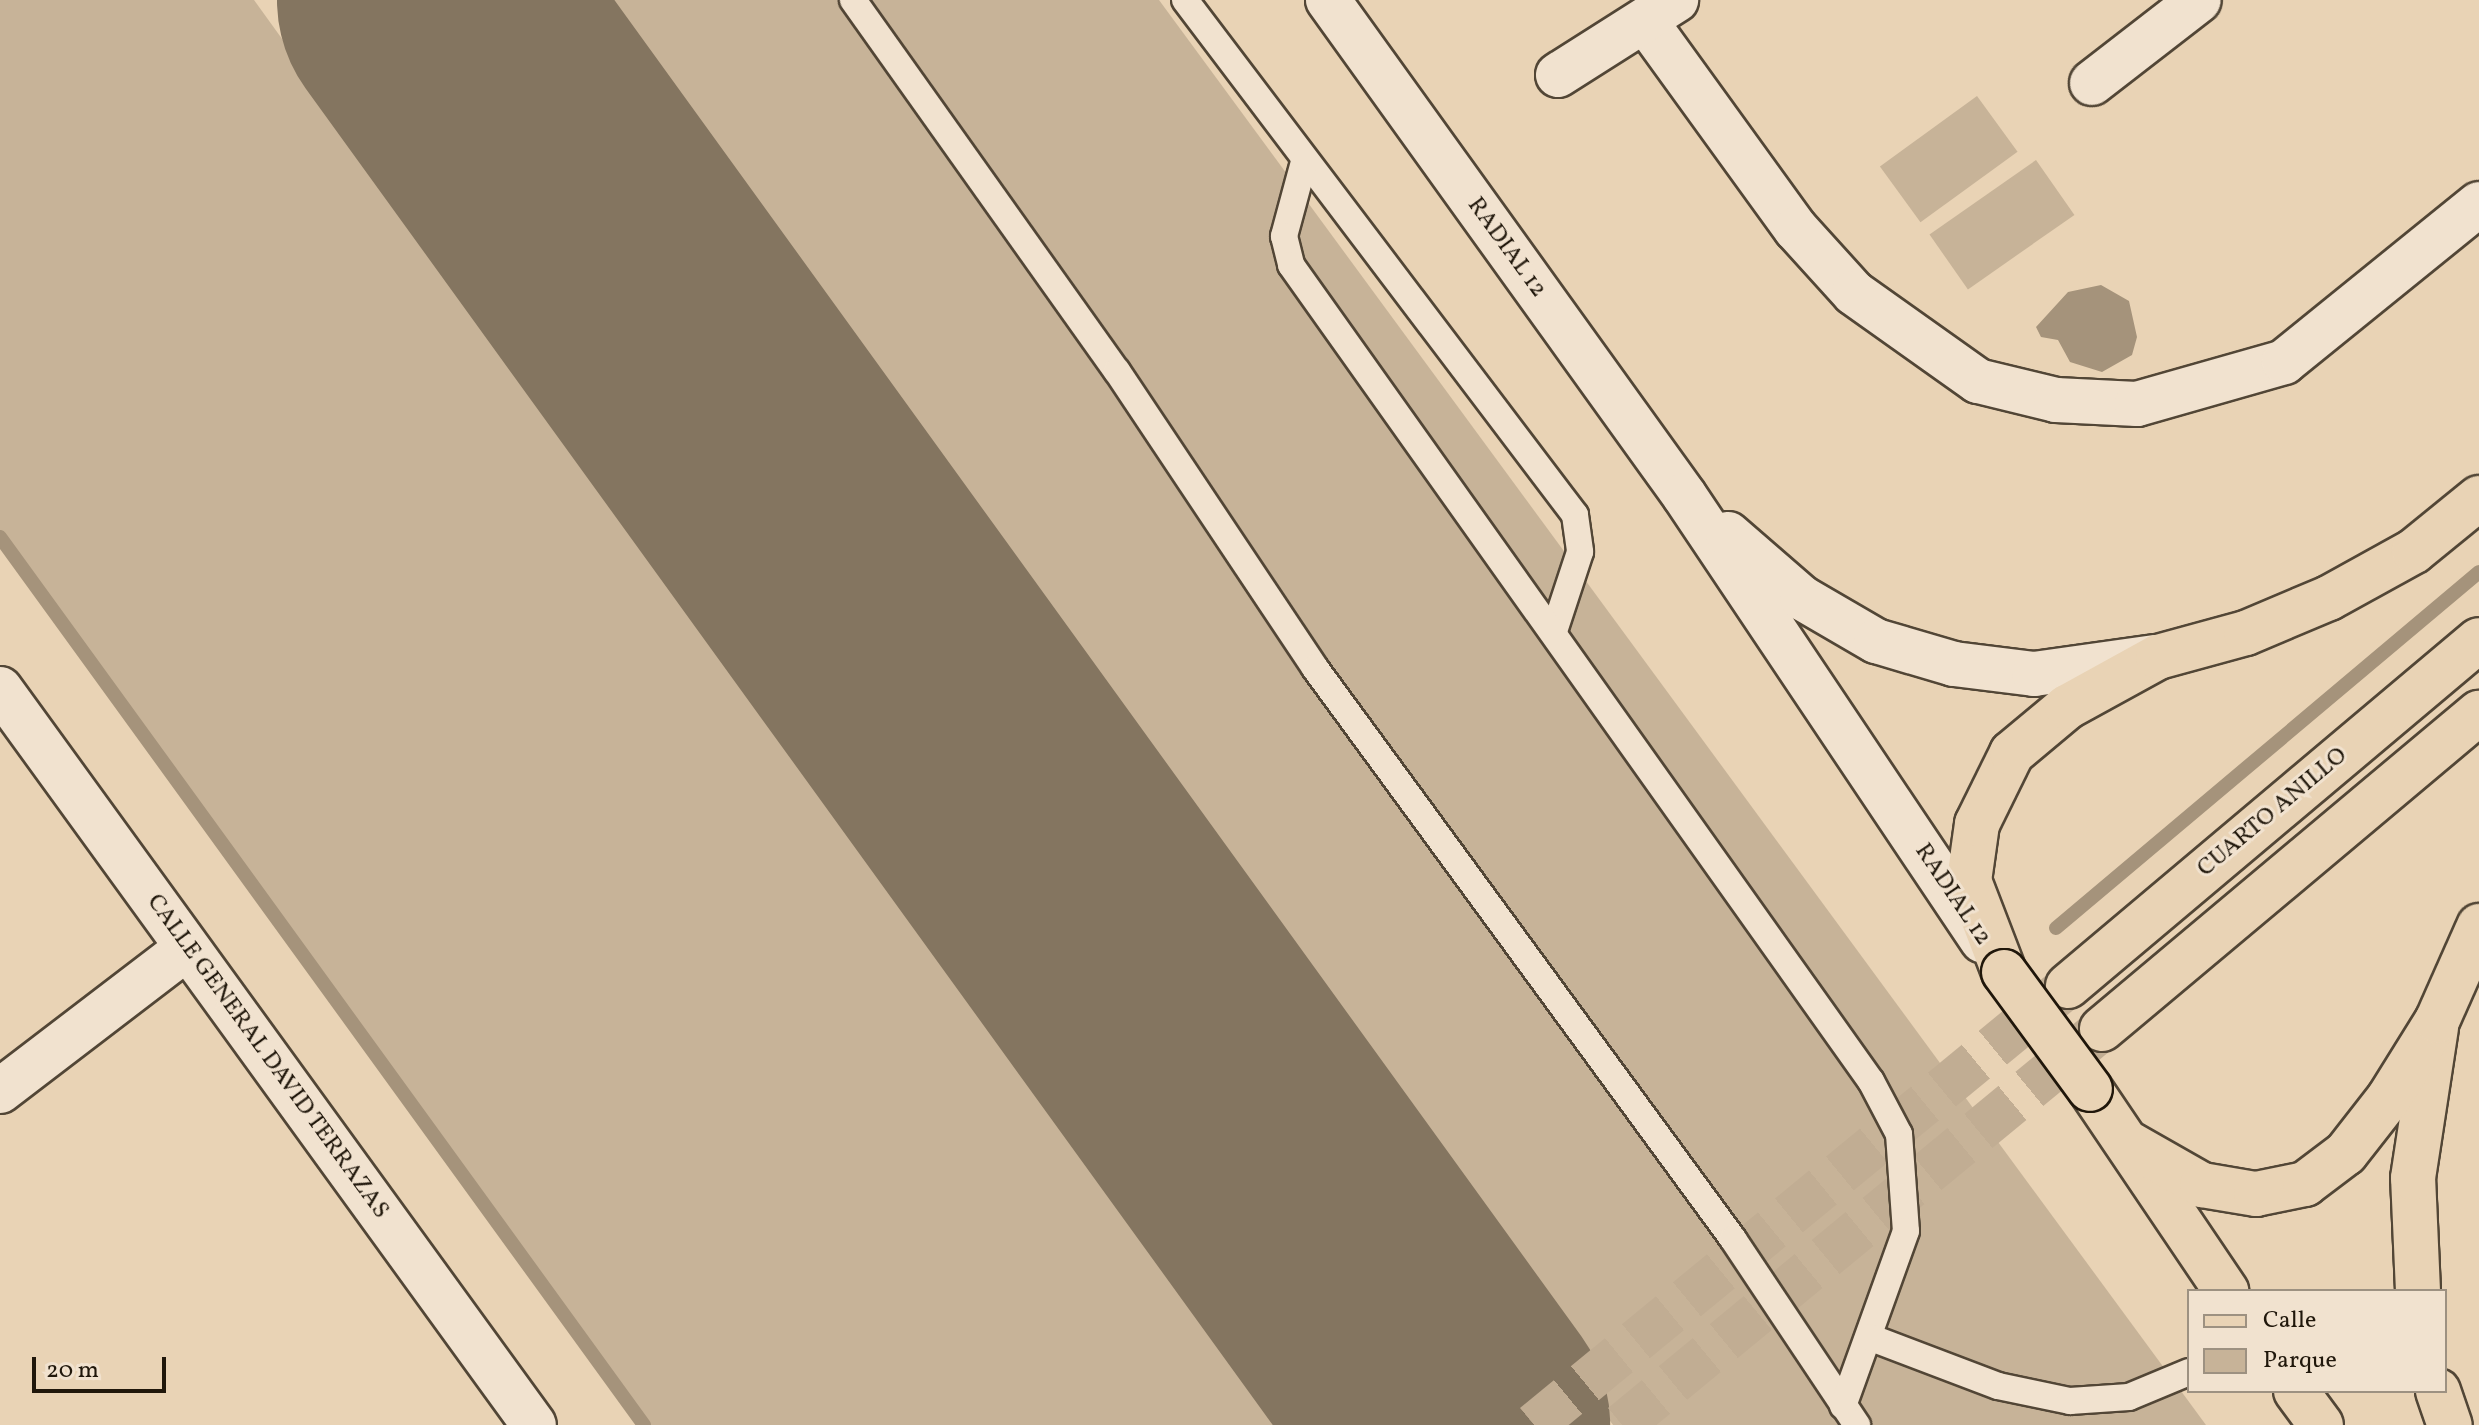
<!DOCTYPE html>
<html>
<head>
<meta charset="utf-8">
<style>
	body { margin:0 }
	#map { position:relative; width:2479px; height:1425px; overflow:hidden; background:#e9d3b5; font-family:Vollkorn,serif }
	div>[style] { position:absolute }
	.green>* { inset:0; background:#c7b398; transform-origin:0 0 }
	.water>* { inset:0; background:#a5937b }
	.stream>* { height:14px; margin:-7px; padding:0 7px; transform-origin:7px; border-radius:7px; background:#a5937b }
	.runway>* { height:302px; margin:-151px; padding:0 151px; transform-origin:151px; border-radius:151px; background:#847560 }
	.trunk-tunnel>* { height:44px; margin-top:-22px; transform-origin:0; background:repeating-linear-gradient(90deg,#c1ad93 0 44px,transparent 0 66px) }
	.roads { filter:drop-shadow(2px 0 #524636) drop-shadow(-2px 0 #524636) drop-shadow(0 2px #524636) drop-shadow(0 -2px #524636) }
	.service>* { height:26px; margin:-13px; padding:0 13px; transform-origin:13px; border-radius:13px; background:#f1e2cf }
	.minor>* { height:44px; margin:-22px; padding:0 22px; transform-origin:22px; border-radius:22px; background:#f1e2cf }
	.tertiary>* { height:44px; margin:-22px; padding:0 22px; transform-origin:22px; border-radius:22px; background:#f1e2cf }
	.primary>* { height:44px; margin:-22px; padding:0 22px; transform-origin:22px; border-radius:22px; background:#e9d3b5 }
	.trunk>* { height:44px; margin:-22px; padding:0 22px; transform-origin:22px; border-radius:22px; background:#e9d3b5 }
	.bridges { filter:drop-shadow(2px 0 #20170b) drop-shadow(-2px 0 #20170b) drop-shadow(0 2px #20170b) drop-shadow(0 -2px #20170b) }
	.primary-bridge>* { height:44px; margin:-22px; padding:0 22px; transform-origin:22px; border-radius:22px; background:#e9d3b5 }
	span { translate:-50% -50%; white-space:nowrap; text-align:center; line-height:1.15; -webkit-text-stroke:6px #f1e2cf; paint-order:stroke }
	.street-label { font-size:24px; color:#20170b }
	.legend { position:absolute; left:2187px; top:1289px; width:260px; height:104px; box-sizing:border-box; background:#f1e2cf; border:2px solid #9d9181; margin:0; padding:10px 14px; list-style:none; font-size:24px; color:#20170b }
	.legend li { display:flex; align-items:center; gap:16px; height:40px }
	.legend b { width:40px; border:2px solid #9d9181 }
	.scale { position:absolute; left:32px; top:1357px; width:134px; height:36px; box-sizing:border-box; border:4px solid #20170b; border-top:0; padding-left:10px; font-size:24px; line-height:28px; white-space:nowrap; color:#20170b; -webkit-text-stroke:6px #f1e2cf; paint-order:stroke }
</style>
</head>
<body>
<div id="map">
	<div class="green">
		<i style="clip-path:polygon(0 0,254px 0,1282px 1425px,644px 1425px,0 537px)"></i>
		<i style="clip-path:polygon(595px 0,1159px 0,2206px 1425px,1613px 1425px)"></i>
		<i style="left:1977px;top:96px;width:69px;height:120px;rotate:54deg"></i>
		<i style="left:2036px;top:160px;width:67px;height:130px;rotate:55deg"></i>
	</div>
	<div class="water">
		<i style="clip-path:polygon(2101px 285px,2129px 301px,2137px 337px,2132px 355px,2102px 372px,2070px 362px,2058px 340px,2041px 337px,2036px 327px,2068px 292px)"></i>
	</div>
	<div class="stream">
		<i style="left:0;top:537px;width:1097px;rotate:54.05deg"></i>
		<i style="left:2056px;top:928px;width:553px;rotate:-40.08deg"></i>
	</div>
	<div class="runway">
		<i style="left:428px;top:0;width:1759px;rotate:54.11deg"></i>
	</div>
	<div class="trunk-tunnel">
		<i style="left:1534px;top:1425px;width:685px;rotate:-39.43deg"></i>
		<i style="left:1622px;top:1425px;width:622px;rotate:-39.52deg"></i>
	</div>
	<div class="roads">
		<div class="service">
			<i style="left:853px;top:0;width:455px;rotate:54.6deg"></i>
			<i style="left:1117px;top:371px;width:357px;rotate:56.3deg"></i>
			<i style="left:1315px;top:668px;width:708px;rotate:53.79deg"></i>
			<i style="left:1733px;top:1239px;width:224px;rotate:56.3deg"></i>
			<i style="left:1185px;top:0;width:646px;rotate:52.86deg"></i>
			<i style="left:1575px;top:515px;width:37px;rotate:82deg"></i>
			<i style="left:1580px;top:552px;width:83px;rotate:108.2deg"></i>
			<i style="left:1304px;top:162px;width:77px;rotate:105.1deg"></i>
			<i style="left:1284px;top:236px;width:30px;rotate:76deg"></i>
			<i style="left:1291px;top:265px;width:1001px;rotate:54.6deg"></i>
			<i style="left:1871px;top:1081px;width:60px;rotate:62.2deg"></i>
			<i style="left:1899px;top:1134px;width:97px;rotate:85.9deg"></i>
			<i style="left:1906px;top:1231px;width:186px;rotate:109.8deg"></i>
			<i style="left:1869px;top:1337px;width:138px;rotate:20.8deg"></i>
			<i style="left:1998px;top:1386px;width:74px;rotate:11.8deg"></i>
			<i style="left:2070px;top:1401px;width:59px;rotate:-3.9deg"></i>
			<i style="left:2129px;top:1397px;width:65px;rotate:-22.6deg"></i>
		</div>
		<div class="minor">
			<i style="left:1646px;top:22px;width:256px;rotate:54.1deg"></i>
			<i style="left:1796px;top:229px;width:86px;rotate:47.8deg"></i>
			<i style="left:1854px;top:293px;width:152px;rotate:35.4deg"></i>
			<i style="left:1978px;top:381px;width:80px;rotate:13.7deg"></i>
			<i style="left:2056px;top:400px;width:81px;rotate:2.8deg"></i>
			<i style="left:2137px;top:404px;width:153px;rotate:-15.9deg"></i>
			<i style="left:2284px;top:362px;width:251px;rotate:-39deg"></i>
			<i style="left:1558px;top:75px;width:140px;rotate:-32.4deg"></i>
			<i style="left:2092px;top:83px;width:135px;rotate:-37.8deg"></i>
			<i style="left:0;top:689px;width:909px;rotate:54.04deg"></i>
			<i style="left:0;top:1091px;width:235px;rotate:-37.4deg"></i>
		</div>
		<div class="tertiary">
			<i style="left:1328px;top:0;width:610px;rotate:54.28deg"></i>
			<i style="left:1684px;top:495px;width:536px;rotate:56.19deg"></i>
			<i style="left:1728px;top:534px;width:98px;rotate:40.9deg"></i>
			<i style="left:1802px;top:598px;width:86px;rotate:30.2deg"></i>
			<i style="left:1876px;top:641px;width:81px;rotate:16.4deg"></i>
			<i style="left:1954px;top:664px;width:81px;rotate:7.1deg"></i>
			<i style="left:2034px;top:674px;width:122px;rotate:-8deg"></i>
		</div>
		<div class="primary">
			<i style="left:2090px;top:1089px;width:244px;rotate:56deg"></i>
			<i style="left:2418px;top:1291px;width:113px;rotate:-92.5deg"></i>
			<i style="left:2413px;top:1178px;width:152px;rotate:-81.3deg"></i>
			<i style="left:2296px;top:1391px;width:42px;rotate:53.7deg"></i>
			<i style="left:2438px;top:1391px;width:36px;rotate:71deg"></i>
		</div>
		<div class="trunk">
			<i style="left:2004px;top:972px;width:97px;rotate:-111deg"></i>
			<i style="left:1969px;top:881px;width:58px;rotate:-82deg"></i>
			<i style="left:1977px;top:824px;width:79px;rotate:-63.8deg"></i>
			<i style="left:2012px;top:753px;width:72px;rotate:-39.9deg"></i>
			<i style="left:2067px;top:707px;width:104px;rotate:-28.8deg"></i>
			<i style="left:2158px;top:657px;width:91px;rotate:-15.3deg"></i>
			<i style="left:2246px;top:633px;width:90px;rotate:-22.9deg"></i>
			<i style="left:2329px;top:598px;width:97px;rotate:-28.9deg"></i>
			<i style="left:2414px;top:551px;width:84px;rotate:-39.2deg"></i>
			<i style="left:2068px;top:986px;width:537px;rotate:-40.09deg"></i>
			<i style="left:2102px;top:1029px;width:492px;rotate:-40deg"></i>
			<i style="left:2130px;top:1144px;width:83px;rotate:29.7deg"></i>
			<i style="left:2202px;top:1185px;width:55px;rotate:9.5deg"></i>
			<i style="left:2256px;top:1194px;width:50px;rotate:-11.5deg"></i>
			<i style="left:2305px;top:1184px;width:51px;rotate:-37.1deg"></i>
			<i style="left:2346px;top:1153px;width:70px;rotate:-52deg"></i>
			<i style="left:2389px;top:1098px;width:91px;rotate:-58.1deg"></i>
			<i style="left:2437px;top:1021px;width:104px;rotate:-66.1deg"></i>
		</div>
	</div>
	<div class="bridges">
		<div class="primary-bridge">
			<i style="left:2004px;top:972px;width:145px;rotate:53.7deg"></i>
		</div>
	</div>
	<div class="street-label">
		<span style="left:1506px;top:248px;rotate:54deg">RADIAL 12</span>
		<span style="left:2273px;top:813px;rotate:-40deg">CUARTO ANILLO</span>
		<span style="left:1952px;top:895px;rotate:56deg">RADIAL 12</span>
		<span style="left:267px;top:1057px;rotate:54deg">CALLE GENERAL DAVID TERRAZAS</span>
	</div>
	<ul class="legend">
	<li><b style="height:10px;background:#e9d3b5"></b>Calle</li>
	<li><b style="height:22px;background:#c7b398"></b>Parque</li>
	</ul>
	<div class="scale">20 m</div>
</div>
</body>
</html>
